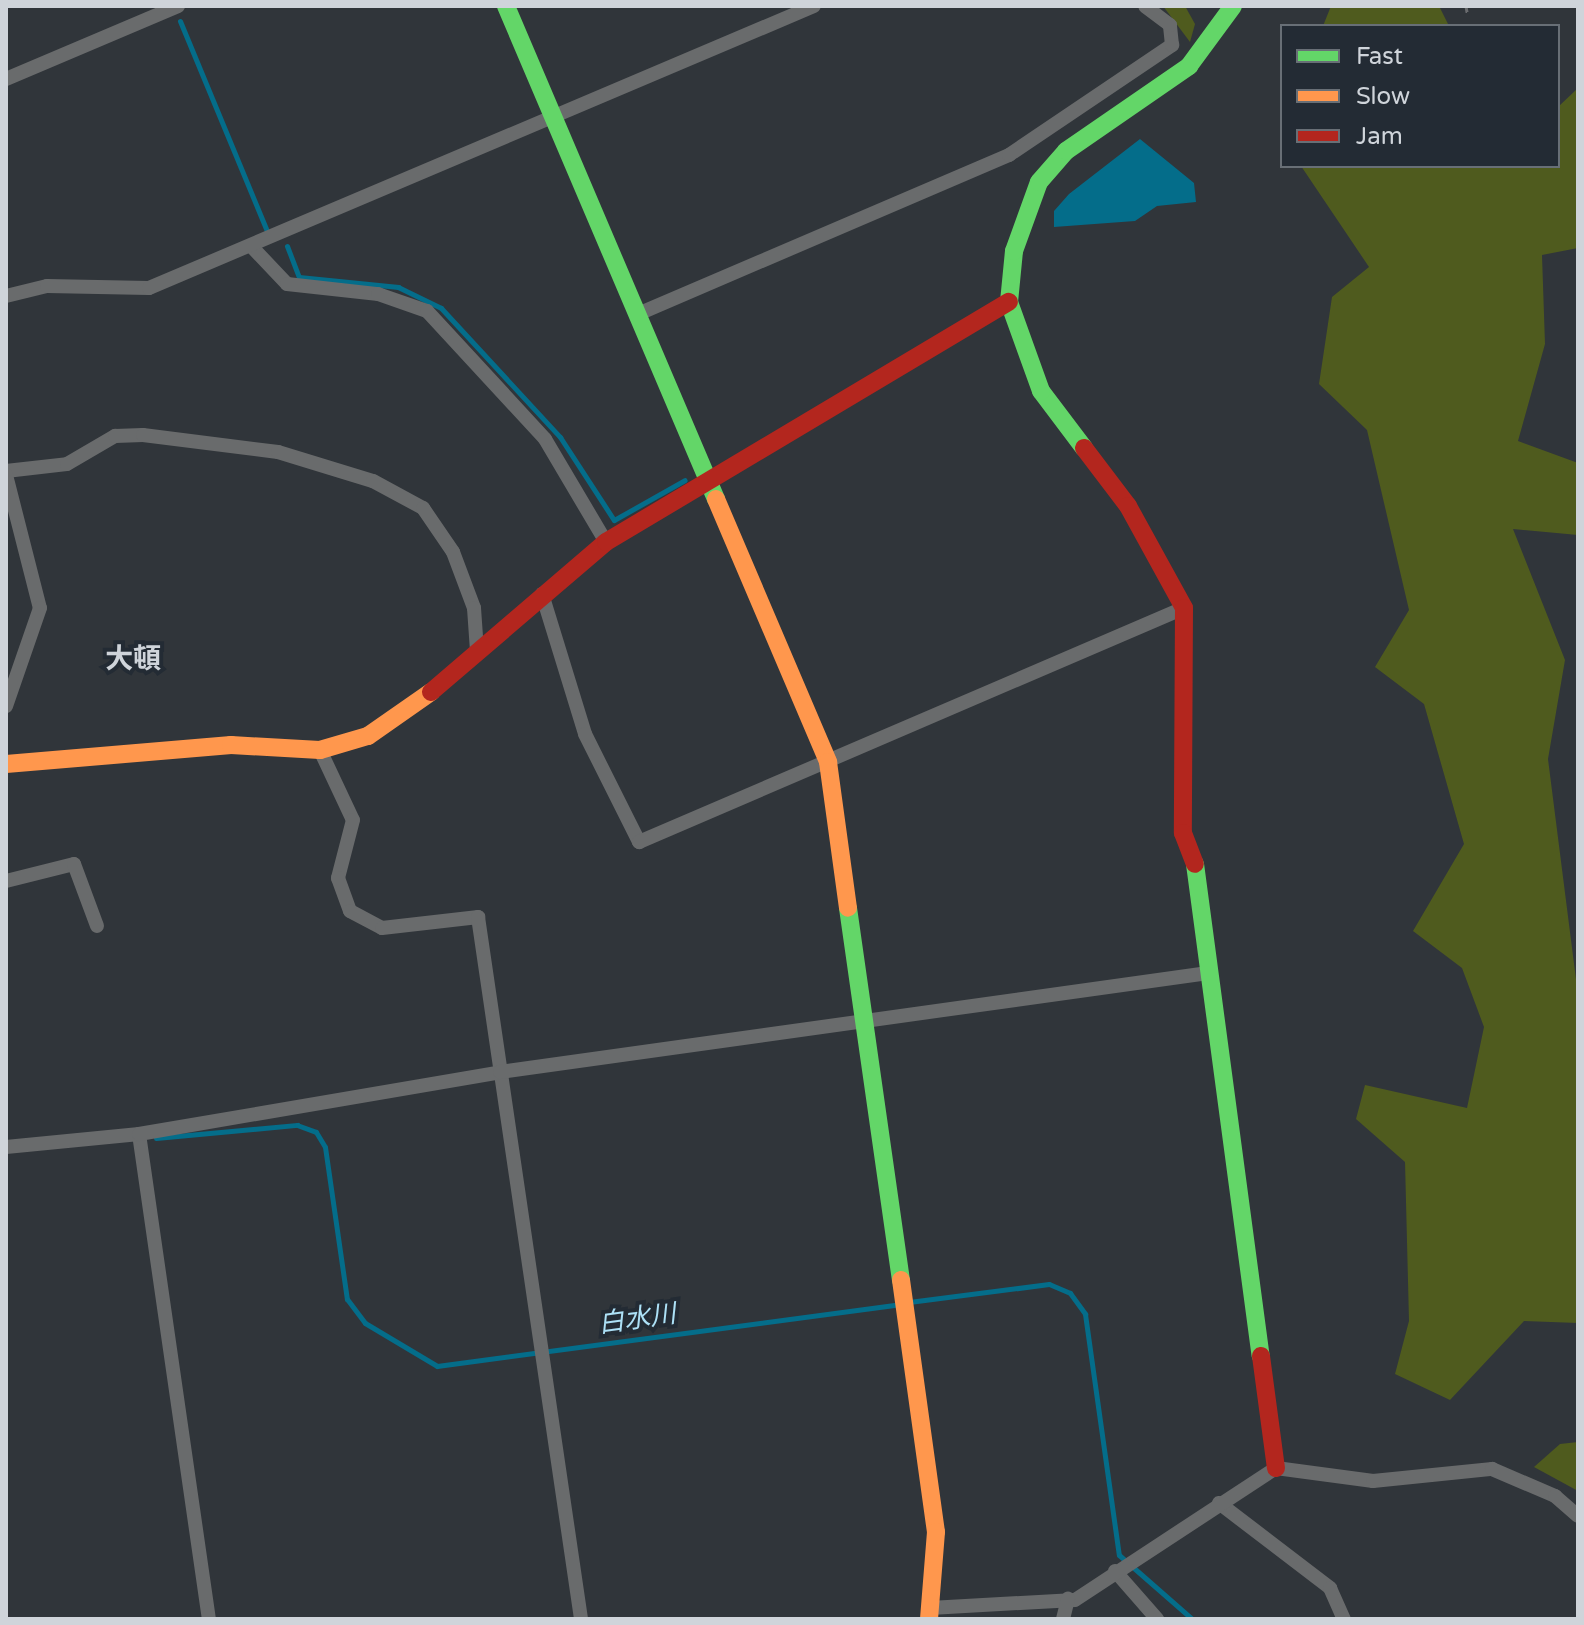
<!DOCTYPE html>
<html>
<head>
<meta charset="utf-8">
<style>
	body { margin:0 }
	#map { position:relative; width:1584px; height:1625px; overflow:hidden; background:#30353a; font-family:"Varela Round","Noto Sans JP",sans-serif }
	div>[style] { position:absolute }
	.green>* { inset:0; background:#4f5b1e }
	.water>* { inset:0; background:#046d8a }
	.stream>* { height:5px; margin:-2.5px; padding:0 2.5px; transform-origin:2.5px; border-radius:2.5px; background:#046d8a }
	.path>* { height:3px; margin-top:-1.5px; transform-origin:0; background:repeating-linear-gradient(90deg,#6a6c6f 0 6px,transparent 0 12px) }
	.street>* { height:14px; margin:-7px; padding:0 7px; transform-origin:7px; border-radius:7px; background:#696b6c }
	.fast>* { height:18px; margin:-9px; padding:0 9px; transform-origin:9px; border-radius:9px; background:#63d668 }
	.slow>* { height:18px; margin:-9px; padding:0 9px; transform-origin:9px; border-radius:9px; background:#ff974d }
	.jam>* { height:18px; margin:-9px; padding:0 9px; transform-origin:9px; border-radius:9px; background:#b3261e }
	span { translate:-50% -50%; white-space:nowrap; text-align:center; line-height:1.15; -webkit-text-stroke:8px #232b34; paint-order:stroke }
	.water-label { font-size:26px; color:#ade1f7; font-style:italic }
	.quarter-label { font-size:28px; color:#cfd4da; font-weight:700 }
	.frame { position:absolute; inset:0; border:8px solid #cfd4da; pointer-events:none }
	.legend { position:absolute; left:1280px; top:24px; width:280px; height:144px; box-sizing:border-box; background:#232b34; border:2px solid #686f76; margin:0; padding:10px 14px; list-style:none; font-size:24px; color:#cfd4da }
	.legend li { display:flex; align-items:center; gap:16px; height:40px }
	.legend b { width:40px; border:2px solid #686f76 }
</style>
</head>
<body>
<div id="map">
	<div class="green">
		<i style="clip-path:polygon(1163px 6px,1185px 6px,1195px 24px,1190px 42px)"></i>
		<i style="clip-path:polygon(1331px 6px,1439px 6px,1449px 26px,1323px 26px)"></i>
		<i style="clip-path:polygon(1578px 88px,1578px 248px,1542px 255px,1545px 344px,1518px 441px,1578px 463px,1578px 535px,1513px 529px,1565px 660px,1548px 759px,1578px 995px,1578px 1323px,1524px 1321px,1450px 1400px,1395px 1374px,1409px 1321px,1405px 1162px,1356px 1119px,1365px 1085px,1467px 1108px,1484px 1027px,1462px 968px,1413px 931px,1464px 844px,1424px 704px,1375px 667px,1409px 610px,1367px 430px,1319px 384px,1332px 297px,1369px 267px,1301px 166px,1558px 166px,1558px 107px)"></i>
		<i style="clip-path:polygon(1578px 1442px,1578px 1491px,1534px 1467px,1560px 1444px)"></i>
	</div>
	<div class="water">
		<i style="clip-path:polygon(1140px 139px,1194px 183px,1196px 202px,1157px 206px,1135px 221px,1054px 227px,1054px 211px,1069px 194px)"></i>
	</div>
	<div class="stream">
		<i style="left:180px;top:21px;width:227px;rotate:67.5deg"></i>
		<i style="left:287px;top:246px;width:33px;rotate:69deg"></i>
		<i style="left:299px;top:277px;width:100px;rotate:5.8deg"></i>
		<i style="left:398px;top:287px;width:48px;rotate:26deg"></i>
		<i style="left:441px;top:308px;width:176px;rotate:47.3deg"></i>
		<i style="left:560px;top:437px;width:99px;rotate:57deg"></i>
		<i style="left:614px;top:520px;width:81px;rotate:-29.4deg"></i>
		<i style="left:156px;top:1138px;width:142px;rotate:-5.3deg"></i>
		<i style="left:297px;top:1125px;width:20px;rotate:20deg"></i>
		<i style="left:316px;top:1132px;width:17px;rotate:59deg"></i>
		<i style="left:325px;top:1147px;width:154px;rotate:81.8deg"></i>
		<i style="left:347px;top:1299px;width:30px;rotate:53deg"></i>
		<i style="left:365px;top:1323px;width:84px;rotate:30.8deg"></i>
		<i style="left:437px;top:1366px;width:467px;rotate:-7.6deg"></i>
		<i style="left:909px;top:1302px;width:141px;rotate:-7.3deg"></i>
		<i style="left:1049px;top:1284px;width:23px;rotate:23deg"></i>
		<i style="left:1070px;top:1293px;width:26px;rotate:54deg"></i>
		<i style="left:1085px;top:1314px;width:243px;rotate:82deg"></i>
		<i style="left:1119px;top:1555px;width:97px;rotate:41.2deg"></i>
	</div>
	<div class="path">
		<i style="left:1466px;top:6px;width:11px;rotate:80deg"></i>
	</div>
	<div class="street">
		<i style="left:6px;top:79px;width:187px;rotate:-23deg"></i>
		<i style="left:252px;top:247px;width:51px;rotate:46.6deg"></i>
		<i style="left:287px;top:284px;width:92px;rotate:6.3deg"></i>
		<i style="left:378px;top:294px;width:52px;rotate:19.1deg"></i>
		<i style="left:427px;top:311px;width:174px;rotate:47.3deg"></i>
		<i style="left:545px;top:439px;width:120px;rotate:59.4deg"></i>
		<i style="left:6px;top:296px;width:42px;rotate:-13.7deg"></i>
		<i style="left:47px;top:286px;width:102px;rotate:1.1deg"></i>
		<i style="left:149px;top:288px;width:722px;rotate:-22.98deg"></i>
		<i style="left:638px;top:314px;width:404px;rotate:-23.2deg"></i>
		<i style="left:1009px;top:155px;width:197px;rotate:-34deg"></i>
		<i style="left:1172px;top:45px;width:20px;rotate:-96deg"></i>
		<i style="left:1170px;top:25px;width:31px;rotate:-143deg"></i>
		<i style="left:6px;top:471px;width:61px;rotate:-6.5deg"></i>
		<i style="left:67px;top:464px;width:56px;rotate:-30.3deg"></i>
		<i style="left:115px;top:436px;width:28px;rotate:-2deg"></i>
		<i style="left:143px;top:435px;width:136px;rotate:7.2deg"></i>
		<i style="left:278px;top:452px;width:99px;rotate:17deg"></i>
		<i style="left:373px;top:481px;width:57px;rotate:28.4deg"></i>
		<i style="left:423px;top:508px;width:53px;rotate:55.7deg"></i>
		<i style="left:453px;top:552px;width:60px;rotate:69.4deg"></i>
		<i style="left:474px;top:608px;width:39px;rotate:86deg"></i>
		<i style="left:6px;top:475px;width:137px;rotate:75.7deg"></i>
		<i style="left:40px;top:608px;width:104px;rotate:109.1deg"></i>
		<i style="left:542px;top:594px;width:146px;rotate:72.9deg"></i>
		<i style="left:585px;top:734px;width:121px;rotate:63.4deg"></i>
		<i style="left:639px;top:842px;width:593px;rotate:-23.24deg"></i>
		<i style="left:320px;top:750px;width:77px;rotate:64.8deg"></i>
		<i style="left:353px;top:820px;width:60px;rotate:104.5deg"></i>
		<i style="left:338px;top:878px;width:35px;rotate:70deg"></i>
		<i style="left:350px;top:911px;width:36px;rotate:28deg"></i>
		<i style="left:382px;top:928px;width:97px;rotate:-6.5deg"></i>
		<i style="left:478px;top:917px;width:710px;rotate:81.65deg"></i>
		<i style="left:6px;top:881px;width:70px;rotate:-14deg"></i>
		<i style="left:74px;top:864px;width:66px;rotate:69.6deg"></i>
		<i style="left:139px;top:1134px;width:490px;rotate:81.8deg"></i>
		<i style="left:6px;top:1147px;width:134px;rotate:-5.6deg"></i>
		<i style="left:139px;top:1134px;width:366px;rotate:-9.7deg"></i>
		<i style="left:500px;top:1072px;width:715px;rotate:-7.96deg"></i>
		<i style="left:1219px;top:1503px;width:140px;rotate:37.4deg"></i>
		<i style="left:1330px;top:1588px;width:34px;rotate:66deg"></i>
		<i style="left:1115px;top:1571px;width:64px;rotate:48.8deg"></i>
		<i style="left:930px;top:1608px;width:145px;rotate:-3.2deg"></i>
		<i style="left:1075px;top:1600px;width:240px;rotate:-33.3deg"></i>
		<i style="left:1276px;top:1468px;width:98px;rotate:7.6deg"></i>
		<i style="left:1373px;top:1481px;width:120px;rotate:-5.8deg"></i>
		<i style="left:1492px;top:1469px;width:69px;rotate:23.2deg"></i>
		<i style="left:1555px;top:1496px;width:30px;rotate:41deg"></i>
		<i style="left:1063px;top:1619px;width:21px;rotate:-76deg"></i>
	</div>
	<div class="fast">
		<i style="left:506px;top:6px;width:536px;rotate:66.93deg"></i>
		<i style="left:1084px;top:448px;width:71px;rotate:-127deg"></i>
		<i style="left:1041px;top:391px;width:95px;rotate:-109.8deg"></i>
		<i style="left:1009px;top:302px;width:51px;rotate:-84.4deg"></i>
		<i style="left:1014px;top:251px;width:73px;rotate:-70.1deg"></i>
		<i style="left:1039px;top:182px;width:41px;rotate:-48.9deg"></i>
		<i style="left:1066px;top:151px;width:150px;rotate:-34.6deg"></i>
		<i style="left:1189px;top:66px;width:74px;rotate:-53.7deg"></i>
		<i style="left:1195px;top:864px;width:496px;rotate:82.4deg"></i>
		<i style="left:848px;top:908px;width:376px;rotate:81.9deg"></i>
	</div>
	<div class="slow">
		<i style="left:716px;top:499px;width:286px;rotate:66.9deg"></i>
		<i style="left:828px;top:762px;width:147px;rotate:82.2deg"></i>
		<i style="left:6px;top:764px;width:226px;rotate:-4.8deg"></i>
		<i style="left:231px;top:745px;width:89px;rotate:3.2deg"></i>
		<i style="left:320px;top:750px;width:50px;rotate:-16.3deg"></i>
		<i style="left:368px;top:736px;width:77px;rotate:-34.9deg"></i>
		<i style="left:901px;top:1280px;width:254px;rotate:82.1deg"></i>
		<i style="left:936px;top:1532px;width:87px;rotate:94.6deg"></i>
	</div>
	<div class="jam">
		<i style="left:1084px;top:448px;width:73px;rotate:52.8deg"></i>
		<i style="left:1128px;top:506px;width:116px;rotate:61.2deg"></i>
		<i style="left:1184px;top:608px;width:225px;rotate:90.3deg"></i>
		<i style="left:1183px;top:833px;width:33px;rotate:69deg"></i>
		<i style="left:431px;top:692px;width:230px;rotate:-40.6deg"></i>
		<i style="left:606px;top:542px;width:469px;rotate:-30.8deg"></i>
		<i style="left:1261px;top:1356px;width:113px;rotate:82.4deg"></i>
	</div>
	<div class="water-label">
		<span style="left:637px;top:1319px;rotate:-8deg">白水川</span>
	</div>
	<div class="quarter-label">
		<span style="left:133px;top:659px">大頓</span>
	</div>
	<div class="frame"></div>
	<ul class="legend">
	<li><b style="height:10px;background:#63d668"></b>Fast</li>
	<li><b style="height:10px;background:#ff974d"></b>Slow</li>
	<li><b style="height:10px;background:#b3261e"></b>Jam</li>
	</ul>
</div>
</body>
</html>
